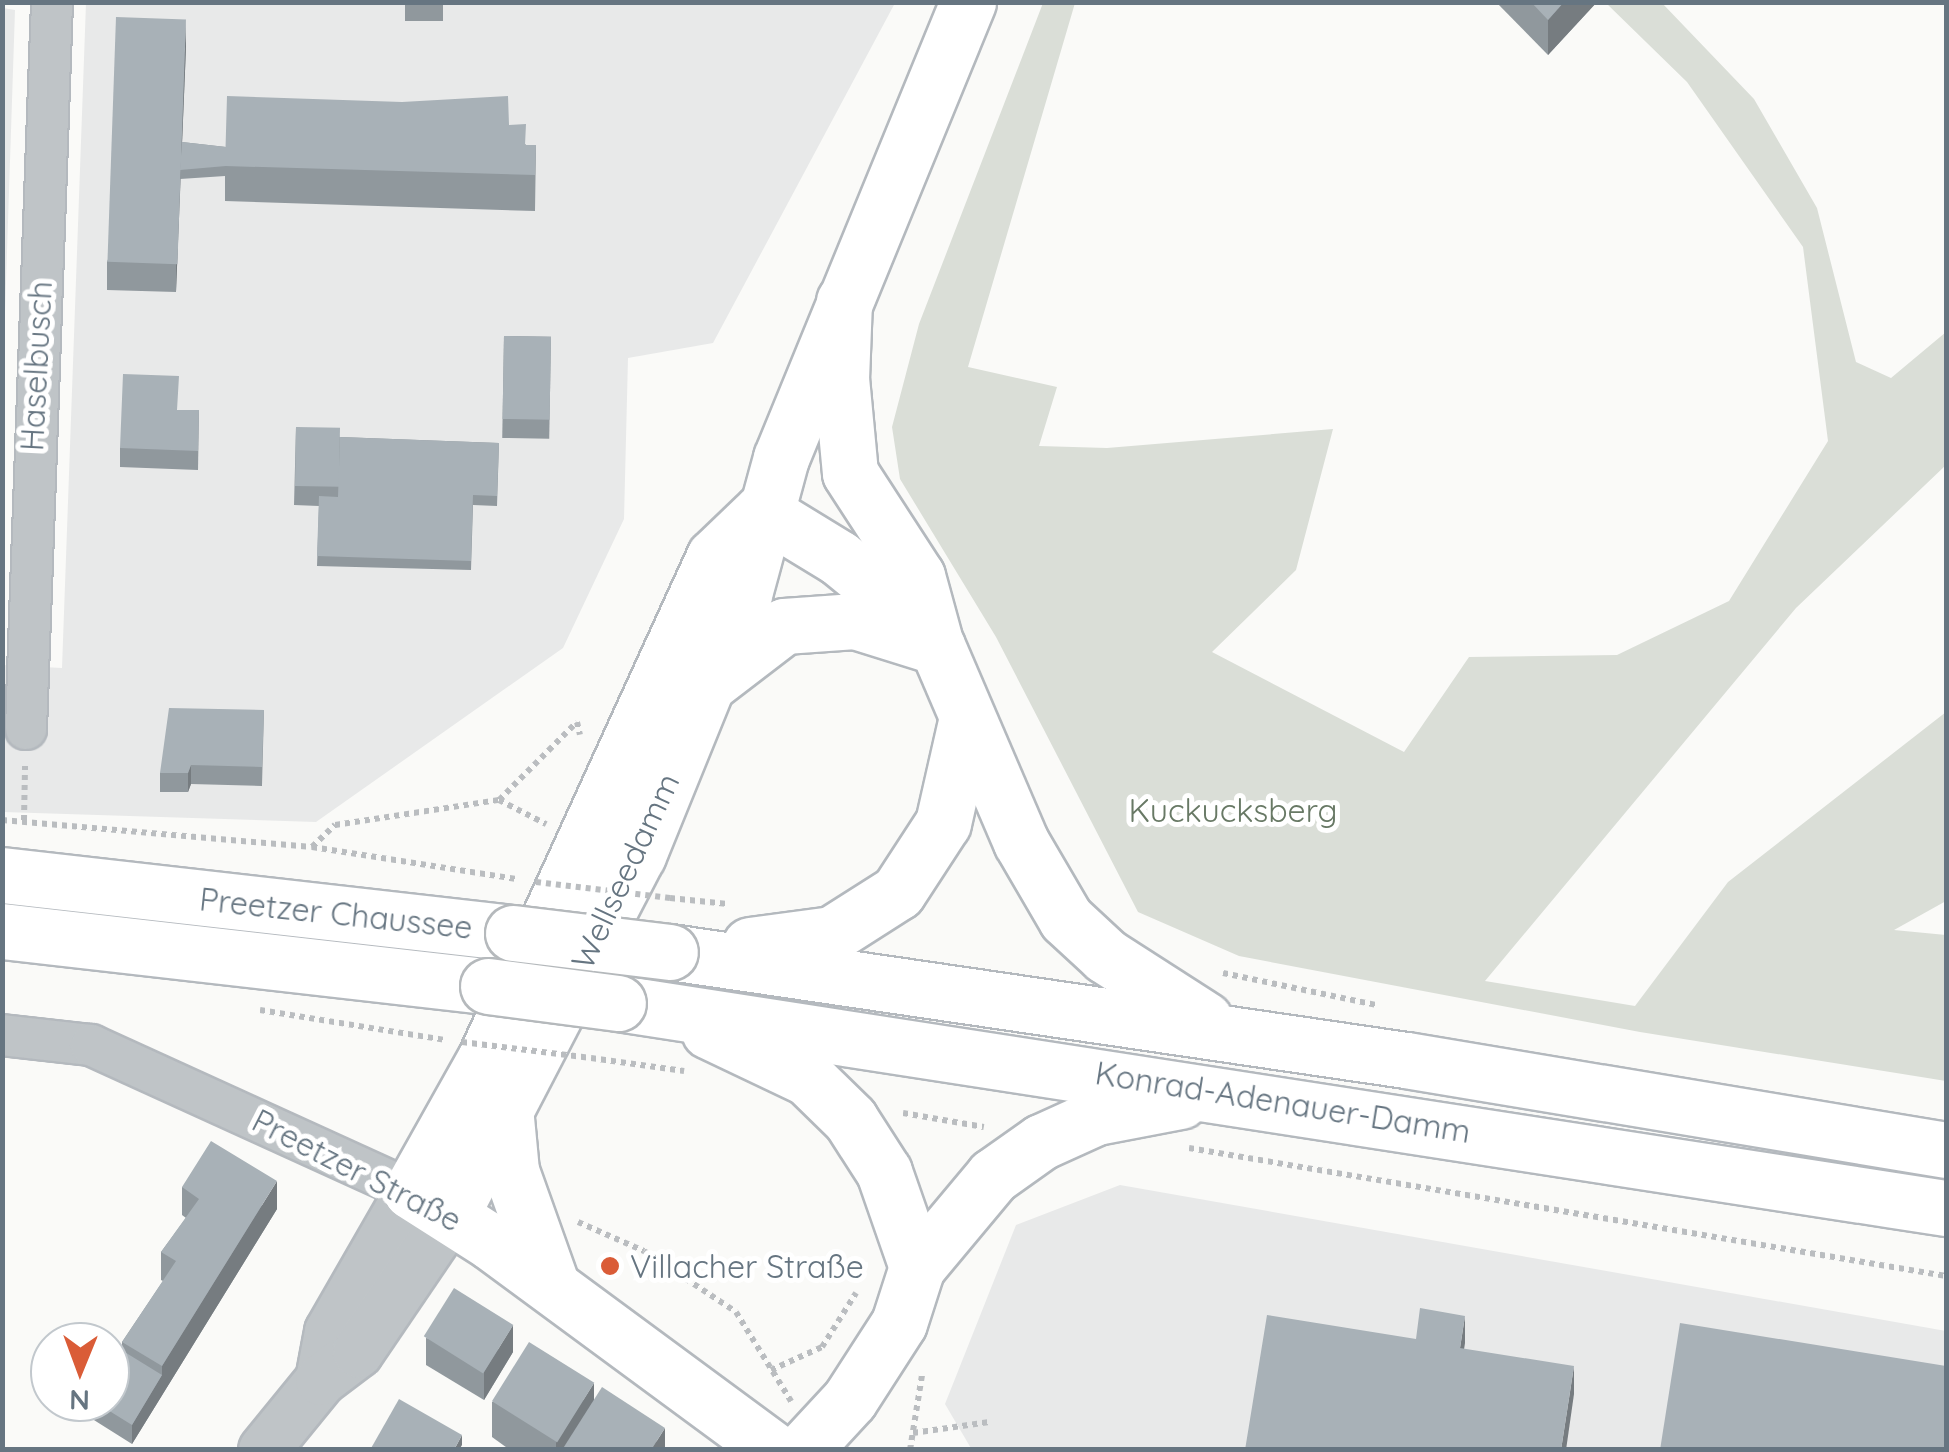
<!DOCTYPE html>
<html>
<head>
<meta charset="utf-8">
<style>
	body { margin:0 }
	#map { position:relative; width:1949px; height:1452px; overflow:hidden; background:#fafaf8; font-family:Quicksand,sans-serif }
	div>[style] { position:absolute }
	.built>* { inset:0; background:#e8e9e9 }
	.green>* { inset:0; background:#daded7 }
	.path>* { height:6px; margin-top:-3px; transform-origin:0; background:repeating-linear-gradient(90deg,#babdc0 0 5px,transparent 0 10px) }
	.roads { filter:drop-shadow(2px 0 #b4b9be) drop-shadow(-2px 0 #b4b9be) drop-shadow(0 2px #b4b9be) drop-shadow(0 -2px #b4b9be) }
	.minor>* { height:40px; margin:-20px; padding:0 20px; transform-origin:20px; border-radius:20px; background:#bfc4c7 }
	.tertiary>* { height:50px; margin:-25px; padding:0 25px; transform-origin:25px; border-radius:25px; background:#bfc4c7 }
	.secondary>* { height:55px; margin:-27.5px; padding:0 27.5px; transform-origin:27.5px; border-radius:27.5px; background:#fff }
	.trunk>* { height:55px; margin:-27.5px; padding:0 27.5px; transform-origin:27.5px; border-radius:27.5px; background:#fff }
	.path-bridge>* { height:6px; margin-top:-3px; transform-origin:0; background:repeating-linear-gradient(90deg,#babdc0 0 5px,transparent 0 10px) }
	.bridges { filter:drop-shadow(2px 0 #b5b9bc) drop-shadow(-2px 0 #b5b9bc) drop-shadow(0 2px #b5b9bc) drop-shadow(0 -2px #b5b9bc) }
	.trunk-bridge>* { height:55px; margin:-27.5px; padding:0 27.5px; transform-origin:27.5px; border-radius:27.5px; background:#fff }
	.wall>* { inset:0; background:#90989d; transform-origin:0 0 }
	.shaded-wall>* { inset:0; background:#767c80 }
	.building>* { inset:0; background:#a8b1b7; transform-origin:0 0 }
	.dots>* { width:28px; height:28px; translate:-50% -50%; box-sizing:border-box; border:5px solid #fff; border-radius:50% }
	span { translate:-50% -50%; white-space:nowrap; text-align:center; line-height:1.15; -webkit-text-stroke:10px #fff; paint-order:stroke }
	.street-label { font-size:32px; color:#667581 }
	.park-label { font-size:32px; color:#687965 }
	.poi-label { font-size:32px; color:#667581 }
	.left { translate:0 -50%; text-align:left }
	.frame { position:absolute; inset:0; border:5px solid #667581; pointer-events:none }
	.north { position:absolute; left:30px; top:1322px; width:100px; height:100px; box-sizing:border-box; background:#fff; border:2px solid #c2c8cd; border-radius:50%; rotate:181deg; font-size:28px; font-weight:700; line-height:40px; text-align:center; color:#667581 }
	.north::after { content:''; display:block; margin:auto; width:35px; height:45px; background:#da5c37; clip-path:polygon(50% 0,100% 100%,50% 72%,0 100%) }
</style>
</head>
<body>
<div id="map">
	<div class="built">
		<i style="clip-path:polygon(86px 3px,895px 3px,713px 343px,628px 358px,624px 519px,563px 648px,316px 822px,3px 812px,3px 665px,62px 668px)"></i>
		<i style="clip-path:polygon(3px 8px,15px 10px,3px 373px,2px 8px)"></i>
		<i style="clip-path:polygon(1120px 1185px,1946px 1331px,1946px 1449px,972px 1450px,945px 1404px,1016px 1225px)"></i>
	</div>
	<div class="green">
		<i style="clip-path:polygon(1043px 3px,1075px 3px,968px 367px,1057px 387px,1039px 446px,1107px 448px,1333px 429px,1296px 570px,1212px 652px,1404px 752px,1469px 657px,1617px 655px,1729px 601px,1828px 441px,1803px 247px,1687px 82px,1606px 3px,1662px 3px,1754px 99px,1817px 208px,1856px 362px,1891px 378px,1946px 332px,1946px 465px,1796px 608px,1485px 981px,1635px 1006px,1728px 882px,1946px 712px,1946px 901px,1894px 930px,1946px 935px,1946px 1081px,1640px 1032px,1239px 956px,1138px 912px,996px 637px,900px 479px,892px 427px,919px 324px)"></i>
	</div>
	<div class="path">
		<i style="left:499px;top:800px;width:110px;rotate:-45deg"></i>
		<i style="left:577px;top:722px;width:13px;rotate:77deg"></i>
		<i style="left:2px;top:820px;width:311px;rotate:5deg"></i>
		<i style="left:312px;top:847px;width:207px;rotate:8.9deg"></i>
		<i style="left:24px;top:820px;width:54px;rotate:-88.9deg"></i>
		<i style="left:312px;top:847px;width:32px;rotate:-44deg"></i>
		<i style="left:335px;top:825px;width:166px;rotate:-8.7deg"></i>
		<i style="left:499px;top:800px;width:53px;rotate:27.1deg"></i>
		<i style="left:670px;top:898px;width:58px;rotate:5.9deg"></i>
		<i style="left:1223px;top:973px;width:156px;rotate:11.8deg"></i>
		<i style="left:260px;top:1010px;width:187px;rotate:9.2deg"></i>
		<i style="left:591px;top:1058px;width:94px;rotate:8deg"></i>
		<i style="left:903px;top:1113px;width:82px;rotate:9.8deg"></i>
		<i style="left:1189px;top:1148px;width:768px;rotate:9.6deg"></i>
		<i style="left:578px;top:1222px;width:72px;rotate:23.7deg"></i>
		<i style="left:644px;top:1251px;width:110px;rotate:33.5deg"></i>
		<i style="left:736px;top:1312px;width:105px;rotate:58.3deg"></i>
		<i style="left:771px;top:1370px;width:56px;rotate:-24.3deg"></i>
		<i style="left:822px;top:1347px;width:64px;rotate:-57.8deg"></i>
		<i style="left:913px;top:1433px;width:77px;rotate:-8.2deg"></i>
		<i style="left:910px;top:1450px;width:76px;rotate:-80.9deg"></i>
	</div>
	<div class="roads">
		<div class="minor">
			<i style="left:26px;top:729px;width:727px;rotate:-87.95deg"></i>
			<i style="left:2px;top:1035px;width:90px;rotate:6.4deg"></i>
			<i style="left:91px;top:1045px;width:352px;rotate:24.5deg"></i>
		</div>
		<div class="tertiary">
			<i style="left:321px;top:1380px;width:49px;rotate:-79.4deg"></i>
			<i style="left:330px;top:1332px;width:163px;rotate:-60.1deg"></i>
			<i style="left:264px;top:1450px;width:90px;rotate:-50.8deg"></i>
			<i style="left:321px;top:1380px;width:46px;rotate:-37.1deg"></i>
			<i style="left:358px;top:1352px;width:166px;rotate:-55.8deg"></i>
		</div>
		<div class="secondary">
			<i style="left:762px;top:511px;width:66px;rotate:136.2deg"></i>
			<i style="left:714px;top:557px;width:552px;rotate:114.52deg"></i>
			<i style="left:485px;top:1059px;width:151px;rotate:119.3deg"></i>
			<i style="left:411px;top:1191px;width:95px;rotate:32.5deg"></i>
			<i style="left:491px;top:1242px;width:350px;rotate:36.4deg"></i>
			<i style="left:506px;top:1118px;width:53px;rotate:84.6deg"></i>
			<i style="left:511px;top:1171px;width:122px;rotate:70.4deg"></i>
			<i style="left:451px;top:1215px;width:406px;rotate:-62.6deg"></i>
			<i style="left:638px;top:855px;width:282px;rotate:-67.9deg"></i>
			<i style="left:744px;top:594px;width:141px;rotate:-74.8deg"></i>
			<i style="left:781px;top:458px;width:493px;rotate:-67.7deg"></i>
		</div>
		<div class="trunk">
			<i style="left:844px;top:301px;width:77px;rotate:92.2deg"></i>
			<i style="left:841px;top:378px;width:95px;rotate:84.6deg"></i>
			<i style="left:850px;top:473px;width:123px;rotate:57deg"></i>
			<i style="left:917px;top:576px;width:64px;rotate:74.7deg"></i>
			<i style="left:762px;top:511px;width:90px;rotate:31.4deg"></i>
			<i style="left:839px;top:558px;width:89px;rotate:39.1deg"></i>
			<i style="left:908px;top:614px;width:43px;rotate:47.8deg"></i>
			<i style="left:937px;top:646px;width:213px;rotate:66.8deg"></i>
			<i style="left:1021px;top:842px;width:89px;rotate:59.7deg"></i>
			<i style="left:1066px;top:919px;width:54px;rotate:42.8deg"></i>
			<i style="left:1106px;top:956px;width:117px;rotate:32.7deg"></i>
			<i style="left:707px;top:685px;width:97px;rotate:-37.5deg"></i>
			<i style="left:784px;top:626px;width:71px;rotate:-4deg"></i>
			<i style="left:855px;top:621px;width:73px;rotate:17.4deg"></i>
			<i style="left:2px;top:875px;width:514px;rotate:6.48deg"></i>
			<i style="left:2px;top:931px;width:489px;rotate:6.5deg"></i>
			<i style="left:750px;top:945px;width:83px;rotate:-7.6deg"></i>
			<i style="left:832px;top:934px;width:78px;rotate:-32.5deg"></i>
			<i style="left:898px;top:892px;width:82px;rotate:-56.9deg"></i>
			<i style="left:943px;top:823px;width:104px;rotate:-77.2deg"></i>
			<i style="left:670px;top:952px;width:744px;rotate:8.35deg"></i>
			<i style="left:1406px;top:1060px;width:547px;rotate:9.46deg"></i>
			<i style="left:618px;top:1003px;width:1344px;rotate:8.78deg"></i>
			<i style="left:709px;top:1031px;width:110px;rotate:25.4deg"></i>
			<i style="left:808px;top:1078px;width:59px;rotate:44.3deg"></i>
			<i style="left:850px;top:1119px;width:63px;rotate:57.3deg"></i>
			<i style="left:884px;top:1172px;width:101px;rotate:70.8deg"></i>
			<i style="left:803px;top:1450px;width:69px;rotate:-47.3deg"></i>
			<i style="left:850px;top:1399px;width:90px;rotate:-57.2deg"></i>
			<i style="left:899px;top:1323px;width:59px;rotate:-72.2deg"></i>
			<i style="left:917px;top:1267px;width:119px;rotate:-50.1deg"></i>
			<i style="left:993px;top:1176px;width:59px;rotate:-35.3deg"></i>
			<i style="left:1041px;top:1142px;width:60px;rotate:-24.4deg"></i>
			<i style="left:1096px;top:1117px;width:86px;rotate:-10.8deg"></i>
		</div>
	</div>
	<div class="path-bridge">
		<i style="left:536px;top:882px;width:135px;rotate:6.8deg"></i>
		<i style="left:462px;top:1042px;width:130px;rotate:7.1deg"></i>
	</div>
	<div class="bridges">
		<div class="trunk-bridge">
			<i style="left:513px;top:933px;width:158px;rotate:6.9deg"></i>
			<i style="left:488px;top:986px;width:131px;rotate:7.5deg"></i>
		</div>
	</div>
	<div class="wall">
		<i style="left:405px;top:2px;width:38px;height:19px"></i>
		<i style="clip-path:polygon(1496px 2px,1597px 2px,1548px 55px)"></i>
		<i style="clip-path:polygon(186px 47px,182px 142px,226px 147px,509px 125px,526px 145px,536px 145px,535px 211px,225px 201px,225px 176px,180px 179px,176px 292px,107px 290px,107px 262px)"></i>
		<i style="left:504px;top:336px;width:47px;height:102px;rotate:1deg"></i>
		<i style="clip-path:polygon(178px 410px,199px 410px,198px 470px,120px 467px,120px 448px)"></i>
		<i style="clip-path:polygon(296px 427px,340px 437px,499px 443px,497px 506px,473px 505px,471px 570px,317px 566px,319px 506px,294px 505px)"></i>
		<i style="clip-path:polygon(264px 710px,262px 786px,191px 784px,188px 792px,160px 792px,160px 773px)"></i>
		<i style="clip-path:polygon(182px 1187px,277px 1209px,132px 1444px,78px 1410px,78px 1402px,110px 1402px,122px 1351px,122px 1342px,163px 1281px,161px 1280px,161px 1252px,186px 1218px,182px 1215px)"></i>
		<i style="clip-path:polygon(426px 1338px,513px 1352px,484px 1400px,426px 1365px)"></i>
		<i style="clip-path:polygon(594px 1400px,665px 1447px,663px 1450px,510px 1450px,492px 1437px,492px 1402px)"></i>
	</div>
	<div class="shaded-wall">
		<i style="clip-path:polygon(1564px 2px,1597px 2px,1548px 55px,1548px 20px)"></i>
		<i style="clip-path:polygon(186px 19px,186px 47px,176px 292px,176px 264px)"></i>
		<i style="clip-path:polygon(191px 765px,191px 784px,188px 792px,188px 773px)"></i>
		<i style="clip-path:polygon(277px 1181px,277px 1209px,132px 1444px,132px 1425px,162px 1375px,162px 1366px)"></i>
		<i style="clip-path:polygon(1465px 1316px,1465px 1343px,1460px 1376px,1460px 1348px)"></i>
		<i style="clip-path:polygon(513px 1325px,513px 1352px,484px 1400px,484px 1372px)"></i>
		<i style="clip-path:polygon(1574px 1366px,1574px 1394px,1566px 1450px,1561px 1450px)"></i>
		<i style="clip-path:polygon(594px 1383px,594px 1419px,575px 1450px,556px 1450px,556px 1443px)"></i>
		<i style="clip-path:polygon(665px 1428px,665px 1447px,663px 1450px,651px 1450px)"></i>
		<i style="clip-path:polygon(462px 1435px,462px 1445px,459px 1450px,454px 1450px)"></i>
	</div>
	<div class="building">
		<i style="clip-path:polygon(1531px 2px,1564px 2px,1548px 20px)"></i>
		<i style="left:116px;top:17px;width:70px;height:245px;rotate:2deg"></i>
		<i style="clip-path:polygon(227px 96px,402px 102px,508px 96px,509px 125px,526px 124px,525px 145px,536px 145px,535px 175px,225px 166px)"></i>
		<i style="clip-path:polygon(182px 142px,226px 147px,226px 166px,180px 170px)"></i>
		<i style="left:504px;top:336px;width:47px;height:83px;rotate:1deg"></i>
		<i style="clip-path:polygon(123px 374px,179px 376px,177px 410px,199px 410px,198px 451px,120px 448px)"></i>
		<i style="left:296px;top:427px;width:44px;height:59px;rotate:1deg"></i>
		<i style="clip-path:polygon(340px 437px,499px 443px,497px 496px,473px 495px,471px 561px,317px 556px,319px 496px,338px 497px)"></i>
		<i style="clip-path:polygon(169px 708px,264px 710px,262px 767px,191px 765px,188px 773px,160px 773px)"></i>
		<i style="clip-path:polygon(211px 1141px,277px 1181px,162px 1366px,122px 1342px,176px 1261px,161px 1252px,199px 1199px,182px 1187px)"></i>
		<i style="left:454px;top:1288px;width:70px;height:57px;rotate:32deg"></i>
		<i style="clip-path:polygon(1420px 1308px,1465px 1316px,1460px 1348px,1574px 1366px,1561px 1450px,1245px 1450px,1267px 1315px,1416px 1339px)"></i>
		<i style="clip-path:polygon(1680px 1323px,1946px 1366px,1946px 1450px,1660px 1450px)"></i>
		<i style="left:529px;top:1342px;width:77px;height:70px;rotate:32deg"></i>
		<i style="clip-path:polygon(110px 1343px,162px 1375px,132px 1425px,95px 1402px,110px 1402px)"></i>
		<i style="clip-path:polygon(602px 1387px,665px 1428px,651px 1450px,562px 1450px)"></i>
		<i style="clip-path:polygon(399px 1399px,462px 1435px,454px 1450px,370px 1450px)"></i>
	</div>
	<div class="dots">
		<i style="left:610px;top:1266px;background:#da5c37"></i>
	</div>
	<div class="street-label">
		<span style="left:36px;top:366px;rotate:-87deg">Haselbusch</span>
		<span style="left:625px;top:871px;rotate:-65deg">Wellseedamm</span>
		<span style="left:336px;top:913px;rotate:6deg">Preetzer Chaussee</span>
		<span style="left:1283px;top:1102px;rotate:9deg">Konrad-Adenauer-Damm</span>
		<span style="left:357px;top:1170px;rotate:27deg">Preetzer Straße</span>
	</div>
	<div class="park-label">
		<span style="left:1233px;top:810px">Kuckucksberg</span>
	</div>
	<div class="poi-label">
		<span class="left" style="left:630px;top:1266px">Villacher Straße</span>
	</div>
	<div class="frame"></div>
	<div class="north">N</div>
</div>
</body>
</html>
